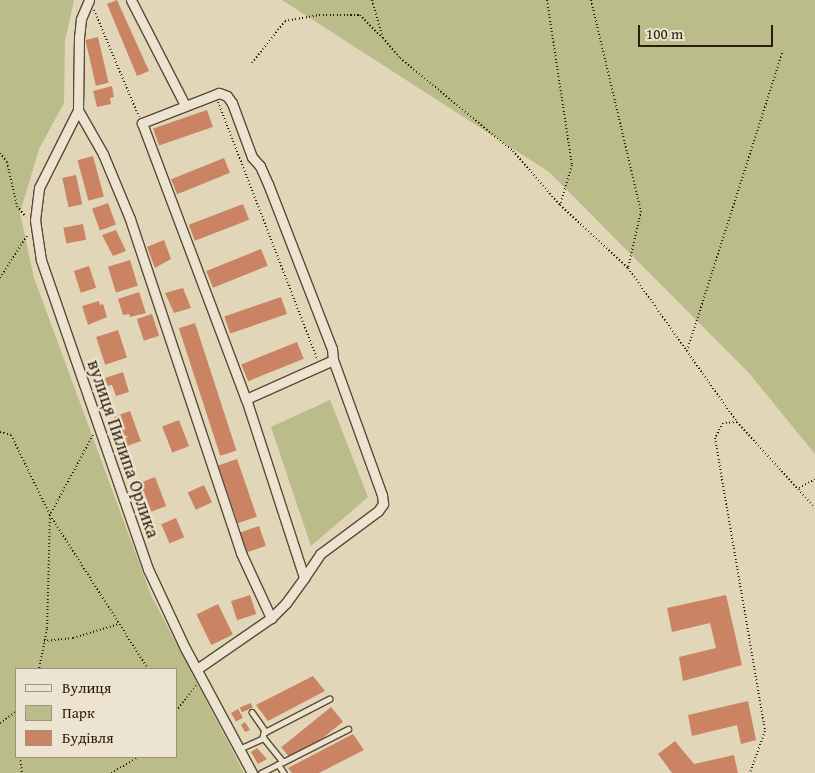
<!DOCTYPE html>
<html>
<head>
<meta charset="utf-8">
<style>
	body { margin:0 }
	#map { position:relative; width:815px; height:773px; overflow:hidden; background:#e1d6b7; font-family:"Gentium Book Plus",serif }
	div>[style] { position:absolute }
	.green>* { inset:0; background:#babc89 }
	.building>* { inset:0; background:#ca8464; transform-origin:0 0 }
	.path>* { height:2px; margin-top:-1px; transform-origin:0; background:repeating-linear-gradient(90deg,#2c1d07 0 1px,transparent 0 3.5px) }
	.roads { filter:drop-shadow(1px 0 #594b33) drop-shadow(-1px 0 #594b33) drop-shadow(0 1px #594b33) drop-shadow(0 -1px #594b33) }
	.service>* { height:4.5px; margin:-2.25px; padding:0 2.25px; transform-origin:2.25px; border-radius:2.25px; background:#ece4d0 }
	.minor>* { height:9px; margin:-4.5px; padding:0 4.5px; transform-origin:4.5px; border-radius:4.5px; background:#ece4d0 }
	span { translate:-50% -50%; white-space:nowrap; text-align:center; line-height:1.15; -webkit-text-stroke:4.5px #ece4d0; paint-order:stroke }
	.street-label { font-size:18px; color:#2c1d07 }
	.legend { position:absolute; left:15px; top:668px; width:162px; height:90px; box-sizing:border-box; background:#ece4d0; border:1px solid #9f9480; margin:0; padding:6px 9px; list-style:none; font-size:15px; color:#2c1d07 }
	.legend li { display:flex; align-items:center; gap:10px; height:25px }
	.legend b { width:25px; border:1px solid #9f9480 }
	.scale { position:absolute; left:638px; top:25px; width:135px; height:22px; box-sizing:border-box; border:2px solid #2c1d07; border-top:0; padding-left:6px; font-size:15px; line-height:18px; white-space:nowrap; color:#2c1d07; -webkit-text-stroke:4px #ece4d0; paint-order:stroke }
</style>
</head>
<body>
<div id="map">
	<div class="green">
		<i style="clip-path:polygon(evenodd,0 0,74px 0,65px 41px,64px 103px,39px 149px,20px 213px,34px 278px,151px 595px,244px 773px,0 773px,0 0,16px 669px,176px 669px,176px 757px,16px 757px,16px 669px)"></i>
		<i style="clip-path:polygon(282px 0,815px 0,815px 454px,749px 373px,549px 172px)"></i>
		<i style="clip-path:polygon(330px 400px,368px 497px,311px 546px,271px 427px)"></i>
	</div>
	<div class="building">
		<i style="clip-path:polygon(117px 0,149px 71px,137px 76px,107px 4px)"></i>
		<i style="left:98px;top:37px;width:47px;height:13px;rotate:77deg"></i>
		<i style="clip-path:polygon(112px 86px,114px 97px,110px 98px,111px 104px,97px 107px,93px 91px)"></i>
		<i style="left:207px;top:110px;width:18px;height:57px;rotate:71deg"></i>
		<i style="left:93px;top:156px;width:42px;height:16px;rotate:75deg"></i>
		<i style="left:224px;top:158px;width:16px;height:57px;rotate:68deg"></i>
		<i style="left:76px;top:175px;width:30px;height:14px;rotate:78deg"></i>
		<i style="left:108px;top:203px;width:23px;height:17px;rotate:70deg"></i>
		<i style="left:243px;top:204px;width:17px;height:58px;rotate:69deg"></i>
		<i style="left:83px;top:224px;width:16px;height:20px;rotate:79deg"></i>
		<i style="clip-path:polygon(116px 230px,126px 251px,113px 256px,102px 235px)"></i>
		<i style="clip-path:polygon(164px 240px,171px 259px,155px 268px,147px 247px)"></i>
		<i style="left:261px;top:249px;width:18px;height:59px;rotate:68deg"></i>
		<i style="left:130px;top:260px;width:27px;height:23px;rotate:73deg"></i>
		<i style="left:89px;top:266px;width:23px;height:16px;rotate:72deg"></i>
		<i style="clip-path:polygon(183px 288px,191px 308px,174px 313px,165px 293px)"></i>
		<i style="clip-path:polygon(139px 292px,146px 313px,130px 317px,129px 314px,123px 315px,118px 299px)"></i>
		<i style="left:281px;top:297px;width:18px;height:60px;rotate:71deg"></i>
		<i style="clip-path:polygon(99px 301px,100px 305px,103px 304px,107px 317px,88px 325px,82px 306px)"></i>
		<i style="left:152px;top:314px;width:23px;height:16px;rotate:72deg"></i>
		<i style="left:195px;top:323px;width:134px;height:17px;rotate:72deg"></i>
		<i style="left:118px;top:330px;width:29px;height:23px;rotate:72deg"></i>
		<i style="left:297px;top:342px;width:18px;height:60px;rotate:68deg"></i>
		<i style="clip-path:polygon(123px 372px,129px 392px,116px 396px,112px 385px,107px 386px,105px 378px)"></i>
		<i style="left:130px;top:411px;width:32px;height:17px;rotate:70deg"></i>
		<i style="left:179px;top:420px;width:28px;height:18px;rotate:69deg"></i>
		<i style="left:237px;top:459px;width:61px;height:20px;rotate:71deg"></i>
		<i style="left:155px;top:477px;width:31px;height:16px;rotate:69deg"></i>
		<i style="left:204px;top:485px;width:19px;height:18px;rotate:65deg"></i>
		<i style="left:176px;top:518px;width:21px;height:16px;rotate:67deg"></i>
		<i style="left:259px;top:526px;width:21px;height:20px;rotate:71deg"></i>
		<i style="left:250px;top:595px;width:20px;height:20px;rotate:72deg"></i>
		<i style="clip-path:polygon(726px 595px,742px 665px,683px 681px,679px 657px,716px 648px,710px 623px,672px 632px,667px 608px)"></i>
		<i style="left:218px;top:604px;width:34px;height:24px;rotate:64deg"></i>
		<i style="clip-path:polygon(313px 676px,325px 691px,268px 721px,256px 705px)"></i>
		<i style="clip-path:polygon(748px 701px,756px 740px,741px 744px,737px 725px,692px 736px,688px 715px)"></i>
		<i style="left:251px;top:703px;width:5px;height:12px;rotate:68deg"></i>
		<i style="left:331px;top:707px;width:19px;height:64px;rotate:51deg"></i>
		<i style="left:238px;top:709px;width:10px;height:8px;rotate:61deg"></i>
		<i style="clip-path:polygon(245px 722px,250px 730px,245px 732px,241px 725px)"></i>
		<i style="clip-path:polygon(353px 734px,364px 750px,319px 773px,292px 773px,288px 768px)"></i>
		<i style="clip-path:polygon(675px 741px,694px 764px,734px 755px,738px 773px,672px 773px,658px 754px)"></i>
		<i style="clip-path:polygon(257px 748px,267px 759px,258px 764px,251px 752px)"></i>
	</div>
	<div class="path">
		<i style="left:372px;top:0;width:40px;rotate:74deg"></i>
		<i style="left:383px;top:38px;width:26px;rotate:50deg"></i>
		<i style="left:400px;top:58px;width:146px;rotate:39.5deg"></i>
		<i style="left:513px;top:151px;width:72px;rotate:49deg"></i>
		<i style="left:560px;top:205px;width:93px;rotate:42.8deg"></i>
		<i style="left:628px;top:268px;width:189px;rotate:54.7deg"></i>
		<i style="left:737px;top:422px;width:116px;rotate:47.8deg"></i>
		<i style="left:547px;top:0;width:167px;rotate:81.4deg"></i>
		<i style="left:572px;top:165px;width:42px;rotate:106.7deg"></i>
		<i style="left:591px;top:0;width:217px;rotate:76.7deg"></i>
		<i style="left:641px;top:211px;width:58px;rotate:102.8deg"></i>
		<i style="left:94px;top:10px;width:116px;rotate:67.2deg"></i>
		<i style="left:252px;top:63px;width:53px;rotate:-51.8deg"></i>
		<i style="left:285px;top:21px;width:35px;rotate:-10deg"></i>
		<i style="left:319px;top:15px;width:41px"></i>
		<i style="left:360px;top:15px;width:30px;rotate:46deg"></i>
		<i style="left:218px;top:102px;width:274px;rotate:68.9deg"></i>
		<i style="left:0;top:153px;width:11px;rotate:52deg"></i>
		<i style="left:7px;top:162px;width:45px;rotate:77.2deg"></i>
		<i style="left:17px;top:206px;width:14px;rotate:51deg"></i>
		<i style="left:0;top:278px;width:52px;rotate:-57.5deg"></i>
		<i style="left:687px;top:351px;width:315px;rotate:-72.3deg"></i>
		<i style="left:737px;top:422px;width:14px;rotate:176deg"></i>
		<i style="left:723px;top:423px;width:17px;rotate:118deg"></i>
		<i style="left:715px;top:438px;width:297px;rotate:80.3deg"></i>
		<i style="left:765px;top:731px;width:45px;rotate:109.7deg"></i>
		<i style="left:0;top:432px;width:11px;rotate:15deg"></i>
		<i style="left:11px;top:435px;width:89px;rotate:64deg"></i>
		<i style="left:50px;top:515px;width:114px;rotate:91.5deg"></i>
		<i style="left:47px;top:629px;width:41px;rotate:101.3deg"></i>
		<i style="left:93px;top:435px;width:91px;rotate:118.3deg"></i>
		<i style="left:50px;top:515px;width:183px;rotate:57.5deg"></i>
		<i style="left:799px;top:488px;width:18px;rotate:-29deg"></i>
		<i style="left:44px;top:641px;width:29px;rotate:-6deg"></i>
		<i style="left:73px;top:638px;width:48px;rotate:-16.9deg"></i>
		<i style="left:176px;top:711px;width:33px;rotate:-52deg"></i>
		<i style="left:0;top:723px;width:19px;rotate:-35deg"></i>
		<i style="left:20px;top:757px;width:16px;rotate:83deg"></i>
		<i style="left:111px;top:773px;width:32px;rotate:-30deg"></i>
	</div>
	<div class="roads">
		<div class="service">
			<i style="left:330px;top:699px;width:74px;rotate:152.7deg"></i>
			<i style="left:264px;top:733px;width:4px;rotate:104deg"></i>
			<i style="left:263px;top:737px;width:32px;rotate:51deg"></i>
			<i style="left:283px;top:762px;width:73px;rotate:-26.9deg"></i>
			<i style="left:252px;top:712px;width:24px;rotate:55deg"></i>
			<i style="left:239px;top:749px;width:27px;rotate:-24deg"></i>
			<i style="left:278px;top:764px;width:11px;rotate:56deg"></i>
			<i style="left:261px;top:773px;width:25px;rotate:-27deg"></i>
		</div>
		<div class="minor">
			<i style="left:89px;top:0;width:21px;rotate:113deg"></i>
			<i style="left:81px;top:19px;width:18px;rotate:96deg"></i>
			<i style="left:79px;top:37px;width:73px;rotate:90.8deg"></i>
			<i style="left:78px;top:110px;width:87px;rotate:116.6deg"></i>
			<i style="left:39px;top:188px;width:32px;rotate:97deg"></i>
			<i style="left:35px;top:220px;width:40px;rotate:81.5deg"></i>
			<i style="left:41px;top:260px;width:327px;rotate:70.9deg"></i>
			<i style="left:148px;top:569px;width:87px;rotate:64.9deg"></i>
			<i style="left:185px;top:648px;width:142px;rotate:61.8deg"></i>
			<i style="left:131px;top:0;width:118px;rotate:62.8deg"></i>
			<i style="left:78px;top:110px;width:51px;rotate:60.4deg"></i>
			<i style="left:103px;top:154px;width:70px;rotate:67.4deg"></i>
			<i style="left:130px;top:219px;width:352px;rotate:71.6deg"></i>
			<i style="left:241px;top:553px;width:72px;rotate:65.2deg"></i>
			<i style="left:246px;top:399px;width:95px;rotate:-24.1deg"></i>
			<i style="left:197px;top:669px;width:90px;rotate:-34.6deg"></i>
			<i style="left:271px;top:618px;width:21px;rotate:-45deg"></i>
			<i style="left:286px;top:603px;width:31px;rotate:-54deg"></i>
			<i style="left:304px;top:578px;width:29px;rotate:-56deg"></i>
			<i style="left:320px;top:554px;width:72px;rotate:-36.6deg"></i>
			<i style="left:378px;top:511px;width:9px;rotate:-54deg"></i>
			<i style="left:383px;top:504px;width:9px;rotate:-96deg"></i>
			<i style="left:382px;top:495px;width:144px;rotate:-109.9deg"></i>
			<i style="left:333px;top:360px;width:11px;rotate:-95deg"></i>
			<i style="left:332px;top:349px;width:177px;rotate:-111.2deg"></i>
			<i style="left:268px;top:184px;width:20px;rotate:-114deg"></i>
			<i style="left:260px;top:166px;width:12px;rotate:-132deg"></i>
			<i style="left:252px;top:157px;width:58px;rotate:-110.3deg"></i>
			<i style="left:232px;top:103px;width:9px;rotate:-126deg"></i>
			<i style="left:227px;top:96px;width:9px;rotate:-159deg"></i>
			<i style="left:219px;top:93px;width:83px;rotate:158.7deg"></i>
			<i style="left:142px;top:123px;width:295px;rotate:69.4deg"></i>
			<i style="left:246px;top:399px;width:188px;rotate:72deg"></i>
		</div>
	</div>
	<div class="street-label">
		<span style="left:123px;top:449px;rotate:71deg">вулиця Пилипа Орлика</span>
	</div>
	<ul class="legend">
	<li><b style="height:6px;background:#ece4d0"></b>Вулиця</li>
	<li><b style="height:14px;background:#babc89"></b>Парк</li>
	<li><b style="height:14px;background:#ca8464"></b>Будівля</li>
	</ul>
	<div class="scale">100 m</div>
</div>
</body>
</html>
